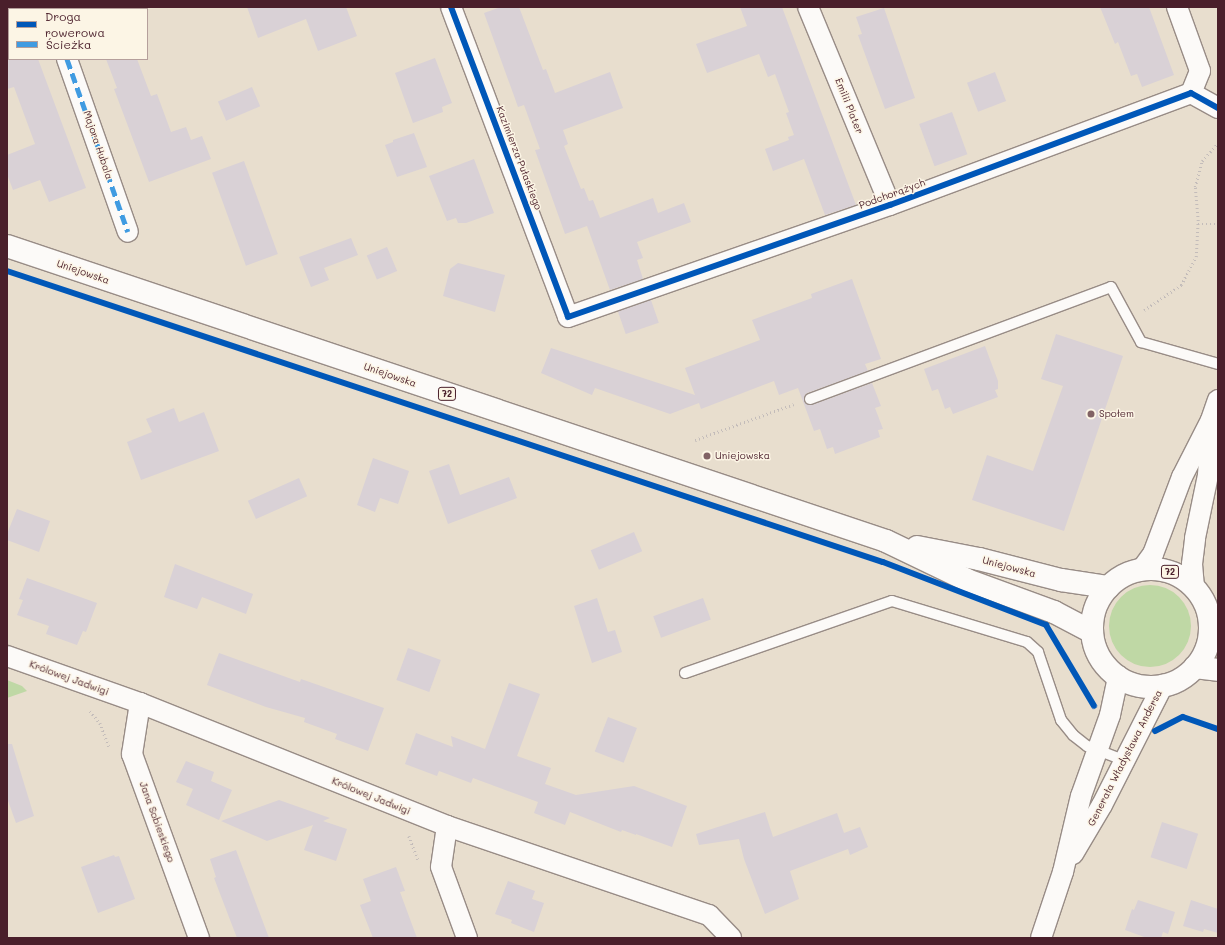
<!DOCTYPE html>
<html>
<head>
<meta charset="utf-8">
<style>
	body { margin:0 }
	#map { position:relative; width:1225px; height:945px; overflow:hidden; background:#e8dece; font-family:Mali,sans-serif }
	div>[style] { position:absolute }
	.green>* { inset:0; background:#bfd8a5 }
	.round { border-radius:50% }
	.building>* { inset:0; background:#d9d1d6; transform-origin:0 0 }
	.path>* { height:2.5px; margin-top:-1.25px; transform-origin:0; background:repeating-linear-gradient(90deg,#c3bcba 0 1px,transparent 0 4px) }
	.roads { filter:drop-shadow(1px 0 #988c86) drop-shadow(-1px 0 #988c86) drop-shadow(0 1px #988c86) drop-shadow(0 -1px #988c86) }
	.service>* { height:10px; margin:-5px; padding:0 5px; transform-origin:5px; border-radius:5px; background:#fcfaf8 }
	.minor>* { height:20px; margin:-10px; padding:0 10px; transform-origin:10px; border-radius:10px; background:#fcfaf8 }
	.primary>* { height:22px; margin:-11px; padding:0 11px; transform-origin:11px; border-radius:11px; background:#fcfaf8 }
	.primary>.ring { margin:-11px; padding:0; box-sizing:content-box; background:none; border:22px solid #fcfaf8; border-radius:50% }
	.quiet>* { height:5px; margin-top:-2.5px; transform-origin:0; background:repeating-linear-gradient(90deg,#409be1 0 10px,transparent 0 15px) }
	.cycleway>* { height:6px; margin:-3px; padding:0 3px; transform-origin:3px; border-radius:3px; background:#0057b8 }
	.dots>* { width:11px; height:11px; translate:-50% -50%; box-sizing:border-box; border:2px solid #fcf5e5; border-radius:50% }
	span { translate:-50% -50%; white-space:nowrap; text-align:center; line-height:1.15; -webkit-text-stroke:3px #fcf5e5; paint-order:stroke }
	.shield-label span { padding:1px 3px; background:#fcf5e5; border:1px solid; border-radius:3px; -webkit-text-stroke-width:0 }
	.shield-label { font-size:9px; color:#4a1f2b; font-weight:700 }
	.street-label { font-size:10px; color:#4a1f2b }
	.poi-label { font-size:10px; color:#4a1f2b }
	.left { translate:0 -50%; text-align:left }
	.frame { position:absolute; inset:0; border:8px solid #4a1f2b; pointer-events:none }
	.legend { position:absolute; left:8px; top:8px; width:140px; height:52px; box-sizing:border-box; background:#fcf5e5; border:1px solid #b59f9b; margin:0; padding:5px 7px; list-style:none; font-size:12px; color:#4a1f2b }
	.legend li { display:flex; align-items:center; gap:8px; height:20px }
	.legend b { width:20px; border:1px solid #b59f9b }
</style>
</head>
<body>
<div id="map">
	<div class="green">
		<i class="round" style="left:1109px;top:585px;width:82px;height:82px"></i>
		<i style="clip-path:polygon(7px 680px,22px 686px,27px 691px,7px 698px)"></i>
	</div>
	<div class="building">
		<i style="clip-path:polygon(247px 7px,346px 7px,357px 36px,318px 51px,306px 19px,258px 38px)"></i>
		<i style="clip-path:polygon(501px 7px,519px 7px,543px 70px,546px 69px,555px 93px,610px 72px,623px 108px,563px 130px,568px 144px,564px 146px,581px 189px,584px 188px,589px 201px,593px 200px,600px 218px,653px 198px,658px 213px,684px 203px,691px 222px,637px 242px,643px 258px,637px 260px,643px 279px,610px 290px,587px 226px,565px 234px,535px 150px,540px 149px,524px 105px,518px 107px,484px 13px)"></i>
		<i style="clip-path:polygon(740px 7px,782px 7px,856px 205px,825px 215px,804px 159px,773px 171px,765px 149px,789px 140px,788px 137px,794px 135px,786px 113px,789px 112px,775px 74px,768px 77px,759px 54px,707px 73px,696px 44px,747px 26px)"></i>
		<i style="clip-path:polygon(1100px 7px,1149px 7px,1174px 75px,1142px 87px,1137px 74px,1131px 76px,1118px 42px,1115px 44px)"></i>
		<i style="clip-path:polygon(884px 8px,915px 98px,885px 109px,858px 35px,862px 34px,856px 17px)"></i>
		<i style="clip-path:polygon(435px 58px,452px 103px,442px 107px,443px 112px,413px 123px,395px 73px)"></i>
		<i style="clip-path:polygon(7px 59px,38px 59px,86px 188px,49px 202px,40px 180px,13px 190px,7px 174px,7px 155px,35px 144px,14px 87px,7px 89px)"></i>
		<i style="clip-path:polygon(106px 59px,137px 59px,151px 96px,157px 94px,171px 132px,186px 127px,191px 140px,202px 136px,211px 159px,149px 182px,114px 89px,117px 88px)"></i>
		<i style="left:995px;top:72px;width:31px;height:30px;rotate:69deg"></i>
		<i style="left:252px;top:87px;width:21px;height:37px;rotate:67deg"></i>
		<i style="left:952px;top:112px;width:45px;height:35px;rotate:70deg"></i>
		<i style="clip-path:polygon(414px 133px,427px 167px,397px 177px,385px 145px,393px 142px,393px 140px)"></i>
		<i style="clip-path:polygon(474px 159px,494px 213px,466px 223px,458px 223px,456px 218px,447px 221px,429px 176px)"></i>
		<i style="left:244px;top:161px;width:99px;height:34px;rotate:70deg"></i>
		<i style="clip-path:polygon(351px 238px,358px 255px,324px 268px,329px 280px,311px 287px,299px 257px)"></i>
		<i style="left:387px;top:247px;width:26px;height:22px;rotate:67deg"></i>
		<i style="clip-path:polygon(458px 263px,505px 275px,495px 312px,443px 296px,450px 269px)"></i>
		<i style="clip-path:polygon(852px 279px,881px 359px,865px 364px,868px 371px,807px 393px,805px 395px,804px 401px,806px 404px,812px 405px,872px 383px,881px 406px,875px 408px,883px 429px,878px 430px,880px 437px,835px 454px,833px 447px,827px 449px,820px 429px,814px 431px,798px 388px,779px 395px,774px 381px,701px 409px,699px 403px,670px 414px,595px 388px,592px 395px,541px 373px,551px 348px,695px 395px,685px 368px,760px 340px,752px 320px,812px 298px,811px 294px)"></i>
		<i style="left:651px;top:300px;width:24px;height:35px;rotate:71deg"></i>
		<i style="clip-path:polygon(1056px 334px,1123px 356px,1064px 531px,972px 500px,987px 455px,1033px 471px,1063px 386px,1041px 379px)"></i>
		<i style="clip-path:polygon(985px 346px,998px 381px,998px 389px,995px 390px,998px 397px,953px 414px,950px 407px,945px 409px,938px 389px,932px 391px,924px 369px)"></i>
		<i style="clip-path:polygon(174px 408px,179px 422px,204px 412px,219px 451px,141px 480px,127px 442px,152px 432px,146px 419px)"></i>
		<i style="clip-path:polygon(373px 458px,409px 471px,398px 504px,380px 498px,375px 512px,357px 505px)"></i>
		<i style="clip-path:polygon(449px 464px,460px 495px,509px 477px,517px 498px,448px 524px,429px 471px)"></i>
		<i style="left:299px;top:478px;width:20px;height:56px;rotate:66deg"></i>
		<i style="clip-path:polygon(17px 509px,50px 521px,39px 552px,7px 540px,7px 534px)"></i>
		<i style="left:634px;top:532px;width:21px;height:47px;rotate:67deg"></i>
		<i style="clip-path:polygon(175px 564px,253px 594px,246px 614px,202px 597px,197px 609px,164px 597px)"></i>
		<i style="clip-path:polygon(27px 578px,97px 603px,86px 632px,83px 631px,77px 645px,46px 634px,49px 626px,17px 615px,23px 600px,19px 599px)"></i>
		<i style="clip-path:polygon(597px 598px,608px 632px,615px 630px,622px 652px,592px 663px,574px 606px)"></i>
		<i style="left:703px;top:598px;width:23px;height:53px;rotate:70deg"></i>
		<i style="left:408px;top:648px;width:35px;height:34px;rotate:20deg"></i>
		<i style="clip-path:polygon(219px 653px,300px 682px,301px 679px,384px 708px,368px 751px,335px 739px,337px 734px,304px 722px,305px 718px,266px 707px,207px 685px)"></i>
		<i style="clip-path:polygon(509px 683px,540px 694px,517px 756px,551px 768px,545px 784px,576px 795px,634px 786px,687px 806px,672px 847px,636px 834px,636px 835px,622px 830px,621px 832px,570px 812px,565px 825px,534px 813px,538px 802px,473px 778px,471px 783px,439px 771px,437px 776px,405px 764px,416px 733px,453px 747px,451px 736px,485px 749px)"></i>
		<i style="left:608px;top:717px;width:31px;height:37px;rotate:21deg"></i>
		<i style="clip-path:polygon(7px 744px,12px 744px,34px 816px,16px 823px,7px 798px)"></i>
		<i style="clip-path:polygon(186px 761px,214px 772px,211px 781px,232px 790px,219px 820px,186px 805px,193px 789px,176px 782px)"></i>
		<i style="clip-path:polygon(279px 800px,330px 818px,323px 821px,347px 829px,336px 861px,304px 850px,313px 825px,267px 841px,221px 821px)"></i>
		<i style="clip-path:polygon(765px 812px,773px 837px,837px 813px,844px 833px,860px 827px,868px 847px,850px 855px,848px 849px,790px 871px,799px 899px,765px 914px,744px 859px,739px 839px,699px 845px,696px 834px)"></i>
		<i style="left:1162px;top:822px;width:38px;height:37px;rotate:18deg"></i>
		<i style="clip-path:polygon(236px 850px,269px 938px,237px 938px,214px 878px,216px 877px,210px 859px)"></i>
		<i style="clip-path:polygon(114px 855px,115px 857px,119px 856px,135px 899px,98px 913px,81px 867px)"></i>
		<i style="clip-path:polygon(396px 867px,405px 891px,400px 892px,417px 938px,373px 938px,360px 905px,371px 901px,363px 879px)"></i>
		<i style="clip-path:polygon(508px 881px,535px 891px,532px 899px,544px 903px,534px 932px,511px 923px,512px 920px,495px 914px)"></i>
		<i style="clip-path:polygon(1138px 900px,1175px 912px,1168px 934px,1163px 932px,1161px 938px,1147px 938px,1125px 930px,1132px 909px,1134px 910px)"></i>
		<i style="clip-path:polygon(1191px 900px,1218px 909px,1218px 933px,1204px 929px,1203px 932px,1183px 926px)"></i>
	</div>
	<div class="path">
		<i style="left:1198px;top:224px;width:20px"></i>
		<i style="left:1144px;top:310px;width:45px;rotate:-34deg"></i>
		<i style="left:1181px;top:285px;width:32px;rotate:-62deg"></i>
		<i style="left:1196px;top:257px;width:36px;rotate:-87deg"></i>
		<i style="left:1198px;top:221px;width:34px;rotate:-95deg"></i>
		<i style="left:1195px;top:187px;width:27px;rotate:-75deg"></i>
		<i style="left:1202px;top:161px;width:24px;rotate:-48deg"></i>
		<i style="left:695px;top:440px;width:105px;rotate:-20deg"></i>
		<i style="left:1056px;top:641px;width:67px;rotate:59.6deg"></i>
		<i style="left:90px;top:711px;width:16px;rotate:50deg"></i>
		<i style="left:100px;top:723px;width:25px;rotate:69deg"></i>
		<i style="left:409px;top:836px;width:25px;rotate:69deg"></i>
	</div>
	<div class="roads">
		<div class="service">
			<i style="left:810px;top:399px;width:321px;rotate:-20.4deg"></i>
			<i style="left:1111px;top:287px;width:63px;rotate:61.4deg"></i>
			<i style="left:1141px;top:342px;width:80px;rotate:15.9deg"></i>
			<i style="left:685px;top:673px;width:219px;rotate:-19.2deg"></i>
			<i style="left:892px;top:601px;width:141px;rotate:16.9deg"></i>
			<i style="left:1027px;top:642px;width:15px;rotate:42deg"></i>
			<i style="left:1038px;top:652px;width:72px;rotate:71.3deg"></i>
			<i style="left:1061px;top:720px;width:19px;rotate:51deg"></i>
			<i style="left:1073px;top:735px;width:18px;rotate:38deg"></i>
			<i style="left:1087px;top:746px;width:40px;rotate:21deg"></i>
		</div>
		<div class="minor">
			<i style="left:49px;top:7px;width:2px;rotate:90deg"></i>
			<i style="left:451px;top:7px;width:331px;rotate:69.3deg"></i>
			<i style="left:568px;top:317px;width:341px;rotate:-19.2deg"></i>
			<i style="left:890px;top:205px;width:321px;rotate:-20.4deg"></i>
			<i style="left:1191px;top:93px;width:31px;rotate:29deg"></i>
			<i style="left:808px;top:7px;width:214px;rotate:67.5deg"></i>
			<i style="left:1177px;top:7px;width:68px;rotate:70.2deg"></i>
			<i style="left:1200px;top:71px;width:24px;rotate:112deg"></i>
			<i style="left:67px;top:59px;width:183px;rotate:70.6deg"></i>
			<i style="left:1142px;top:569px;width:19px;rotate:-54deg"></i>
			<i style="left:1153px;top:554px;width:82px;rotate:-69.4deg"></i>
			<i style="left:1182px;top:477px;width:64px;rotate:-63deg"></i>
			<i style="left:1211px;top:420px;width:21px;rotate:-71deg"></i>
			<i style="left:1194px;top:587px;width:23px;rotate:-95deg"></i>
			<i style="left:1192px;top:564px;width:26px;rotate:-83deg"></i>
			<i style="left:1195px;top:538px;width:64px;rotate:-78.3deg"></i>
			<i style="left:1208px;top:475px;width:47px;rotate:-86.3deg"></i>
			<i style="left:7px;top:656px;width:141px;rotate:19.5deg"></i>
			<i style="left:140px;top:703px;width:331px;rotate:21.8deg"></i>
			<i style="left:447px;top:826px;width:277px;rotate:18.8deg"></i>
			<i style="left:709px;top:915px;width:32px;rotate:46deg"></i>
			<i style="left:140px;top:703px;width:52px;rotate:98.9deg"></i>
			<i style="left:132px;top:754px;width:196px;rotate:70deg"></i>
			<i style="left:447px;top:826px;width:41px;rotate:98.3deg"></i>
			<i style="left:441px;top:867px;width:76px;rotate:69.9deg"></i>
			<i style="left:1073px;top:854px;width:57px;rotate:-59.4deg"></i>
			<i style="left:1102px;top:805px;width:135px;rotate:-63.1deg"></i>
			<i style="left:1041px;top:938px;width:70px;rotate:-71.6deg"></i>
			<i style="left:1063px;top:872px;width:78px;rotate:-76.7deg"></i>
			<i style="left:1081px;top:796px;width:86px;rotate:-70.3deg"></i>
			<i style="left:1110px;top:715px;width:40px;rotate:-78deg"></i>
		</div>
		<div class="primary">
			<i style="left:7px;top:246px;width:927px;rotate:18.55deg"></i>
			<i style="left:886px;top:541px;width:90px;rotate:25.7deg"></i>
			<i style="left:967px;top:580px;width:93px;rotate:20.2deg"></i>
			<i style="left:1054px;top:612px;width:43px;rotate:27.8deg"></i>
			<i style="left:917px;top:547px;width:63px;rotate:11deg"></i>
			<i style="left:979px;top:559px;width:85px;rotate:14.4deg"></i>
			<i style="left:1061px;top:580px;width:48px;rotate:8.5deg"></i>
			<i class="ring" style="left:1092px;top:569px;width:96px;height:96px"></i>
			<i style="left:1195px;top:667px;width:23px;rotate:7deg"></i>
		</div>
	</div>
	<div class="quiet">
		<i style="left:49px;top:7px;width:2px;rotate:90deg"></i>
		<i style="left:67px;top:59px;width:183px;rotate:70.6deg"></i>
	</div>
	<div class="cycleway">
		<i style="left:451px;top:7px;width:331px;rotate:69.3deg"></i>
		<i style="left:568px;top:317px;width:341px;rotate:-19.2deg"></i>
		<i style="left:890px;top:205px;width:321px;rotate:-20.4deg"></i>
		<i style="left:1191px;top:93px;width:31px;rotate:29deg"></i>
		<i style="left:7px;top:271px;width:923px;rotate:18.38deg"></i>
		<i style="left:883px;top:562px;width:175px;rotate:21.1deg"></i>
		<i style="left:1046px;top:625px;width:94px;rotate:59.3deg"></i>
		<i style="left:1155px;top:731px;width:31px;rotate:-27deg"></i>
		<i style="left:1183px;top:717px;width:37px;rotate:19deg"></i>
	</div>
	<div class="dots">
		<i style="left:1091px;top:414px;background:#816264"></i>
		<i style="left:707px;top:456px;background:#816264"></i>
	</div>
	<div class="shield-label">
		<span style="left:447px;top:394px">72</span>
		<span style="left:1170px;top:572px">72</span>
	</div>
	<div class="street-label">
		<span style="left:849px;top:106px;rotate:68deg">Emilii Plater</span>
		<span style="left:98px;top:145px;rotate:71deg">Majora Hubala</span>
		<span style="left:519px;top:158px;rotate:69deg">Kazimierza Pułaskiego</span>
		<span style="left:892px;top:194px;rotate:-20deg">Podchorążych</span>
		<span style="left:83px;top:272px;rotate:19deg">Uniejowska</span>
		<span style="left:390px;top:375px;rotate:19deg">Uniejowska</span>
		<span style="left:1009px;top:567px;rotate:15deg">Uniejowska</span>
		<span style="left:69px;top:678px;rotate:20deg">Królowej Jadwigi</span>
		<span style="left:1125px;top:758px;rotate:-63deg">Generała Władysława Andersa</span>
		<span style="left:371px;top:796px;rotate:22deg">Królowej Jadwigi</span>
		<span style="left:157px;top:822px;rotate:70deg">Jana Sobieskiego</span>
	</div>
	<div class="poi-label">
		<span class="left" style="left:1099px;top:414px">Społem</span>
		<span class="left" style="left:715px;top:456px">Uniejowska</span>
	</div>
	<div class="frame"></div>
	<ul class="legend">
	<li><b style="height:5px;background:#0057b8"></b>Droga rowerowa</li>
	<li><b style="height:5px;background:#409be1"></b>Ścieżka</li>
	</ul>
</div>
</body>
</html>
